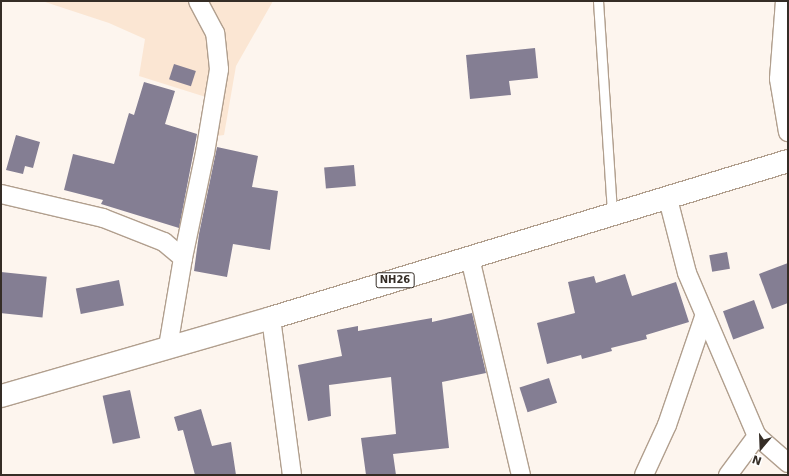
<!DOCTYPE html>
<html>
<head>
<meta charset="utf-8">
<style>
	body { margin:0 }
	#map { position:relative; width:789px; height:476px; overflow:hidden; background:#fdf5ee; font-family:"DejaVu Sans",sans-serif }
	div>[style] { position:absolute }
	.built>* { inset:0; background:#fbe6d3 }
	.building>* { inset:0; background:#847e93; transform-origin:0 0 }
	.roads { filter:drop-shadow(1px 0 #b19f8e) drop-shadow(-1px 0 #b19f8e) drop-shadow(0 1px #b19f8e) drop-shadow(0 -1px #b19f8e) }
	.service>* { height:9px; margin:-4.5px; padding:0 4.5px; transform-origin:4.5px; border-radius:4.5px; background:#fff }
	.minor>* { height:18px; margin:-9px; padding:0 9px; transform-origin:9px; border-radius:9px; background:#fff }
	.trunk>* { height:22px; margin:-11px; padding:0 11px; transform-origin:11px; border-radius:11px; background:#fff }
	span { translate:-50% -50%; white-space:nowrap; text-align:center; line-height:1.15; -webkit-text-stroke:3px #fff; paint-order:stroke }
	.shield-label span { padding:1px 3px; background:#fff; border:1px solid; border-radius:3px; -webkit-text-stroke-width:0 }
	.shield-label { font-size:10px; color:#352d26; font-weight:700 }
	.frame { position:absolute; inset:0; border:2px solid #352d26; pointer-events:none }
	.north { position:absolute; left:741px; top:428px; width:40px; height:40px; -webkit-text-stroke:3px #fff; paint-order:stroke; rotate:199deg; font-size:11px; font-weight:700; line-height:16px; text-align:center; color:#352d26 }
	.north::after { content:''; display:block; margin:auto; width:14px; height:18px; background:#352d26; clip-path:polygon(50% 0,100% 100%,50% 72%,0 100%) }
</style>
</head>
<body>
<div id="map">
	<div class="built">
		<i style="clip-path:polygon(42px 1px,273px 1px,236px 66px,224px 135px,209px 137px,209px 98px,139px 76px,145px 39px,109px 23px)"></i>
	</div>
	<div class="building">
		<i style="clip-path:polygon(535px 48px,538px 78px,509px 81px,511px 95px,470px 99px,466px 55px)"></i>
		<i style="left:174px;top:64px;width:23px;height:16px;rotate:18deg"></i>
		<i style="clip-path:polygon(144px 82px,175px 91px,165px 124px,197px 134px,179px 228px,101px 204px,103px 200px,64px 190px,73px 154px,114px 164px,129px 113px,134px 115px)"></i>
		<i style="clip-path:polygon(16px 135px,40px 142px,33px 168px,25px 166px,23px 174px,6px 170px)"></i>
		<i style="clip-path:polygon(217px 147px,258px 156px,252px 187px,278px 191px,270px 250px,233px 244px,227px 277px,194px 271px,199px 234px)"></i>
		<i style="left:354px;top:165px;width:21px;height:30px;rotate:85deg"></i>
		<i style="left:727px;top:252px;width:17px;height:18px;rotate:80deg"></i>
		<i style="clip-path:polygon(788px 263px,788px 303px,772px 309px,759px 274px)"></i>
		<i style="left:1px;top:272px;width:46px;height:41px;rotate:6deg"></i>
		<i style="clip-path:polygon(625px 274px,632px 296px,676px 282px,689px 322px,646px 335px,647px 339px,611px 348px,612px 351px,582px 359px,581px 355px,547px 364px,537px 323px,575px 313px,568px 282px,594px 276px,596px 283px)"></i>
		<i style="left:119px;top:280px;width:26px;height:44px;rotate:79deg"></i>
		<i style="left:754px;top:300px;width:30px;height:33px;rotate:70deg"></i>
		<i style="clip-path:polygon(472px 313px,486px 373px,442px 382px,449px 448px,393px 454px,396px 475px,366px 475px,361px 438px,396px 434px,391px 377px,329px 385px,331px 416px,308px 421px,298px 365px,342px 356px,337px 330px,358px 326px,358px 331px,432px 318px,432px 322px)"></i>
		<i style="left:549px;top:378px;width:26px;height:31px;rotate:72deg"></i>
		<i style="left:130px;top:390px;width:49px;height:28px;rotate:78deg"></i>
		<i style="clip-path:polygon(201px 409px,212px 446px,231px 442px,236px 475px,195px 475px,183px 430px,178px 431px,174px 417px)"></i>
	</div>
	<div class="roads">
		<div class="service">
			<i style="left:598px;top:1px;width:212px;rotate:86.2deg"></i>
		</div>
		<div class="minor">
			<i style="left:785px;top:1px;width:78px;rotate:94.4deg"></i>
			<i style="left:779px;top:79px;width:54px;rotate:80.4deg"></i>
			<i style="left:1px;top:194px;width:105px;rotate:13.2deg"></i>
			<i style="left:103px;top:218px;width:66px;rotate:21.5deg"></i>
			<i style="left:164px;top:242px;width:25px;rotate:40deg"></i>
			<i style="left:183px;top:258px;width:90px;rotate:99.6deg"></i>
			<i style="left:668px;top:199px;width:76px;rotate:75.6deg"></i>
			<i style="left:687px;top:273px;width:177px;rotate:66.8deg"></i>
			<i style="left:757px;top:436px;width:41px;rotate:41.1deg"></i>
			<i style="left:183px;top:258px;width:107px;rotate:-78.2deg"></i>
			<i style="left:205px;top:153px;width:85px;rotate:-80.5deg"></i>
			<i style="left:219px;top:69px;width:36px;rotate:-96deg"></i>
			<i style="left:215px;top:33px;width:36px;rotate:-118deg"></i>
			<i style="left:470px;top:258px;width:223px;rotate:76.8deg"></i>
			<i style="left:271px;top:318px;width:158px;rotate:82.4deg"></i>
			<i style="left:644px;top:475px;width:55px;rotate:-65.3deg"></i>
			<i style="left:667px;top:425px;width:114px;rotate:-71.1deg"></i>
			<i style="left:728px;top:475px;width:49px;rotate:-53.4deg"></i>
		</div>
		<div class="trunk">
			<i style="left:1px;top:396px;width:281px;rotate:-16.1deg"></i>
			<i style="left:271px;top:318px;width:540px;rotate:-16.89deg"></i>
		</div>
	</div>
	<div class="shield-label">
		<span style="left:395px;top:280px">NH26</span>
	</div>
	<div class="frame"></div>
	<div class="north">N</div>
</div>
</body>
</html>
